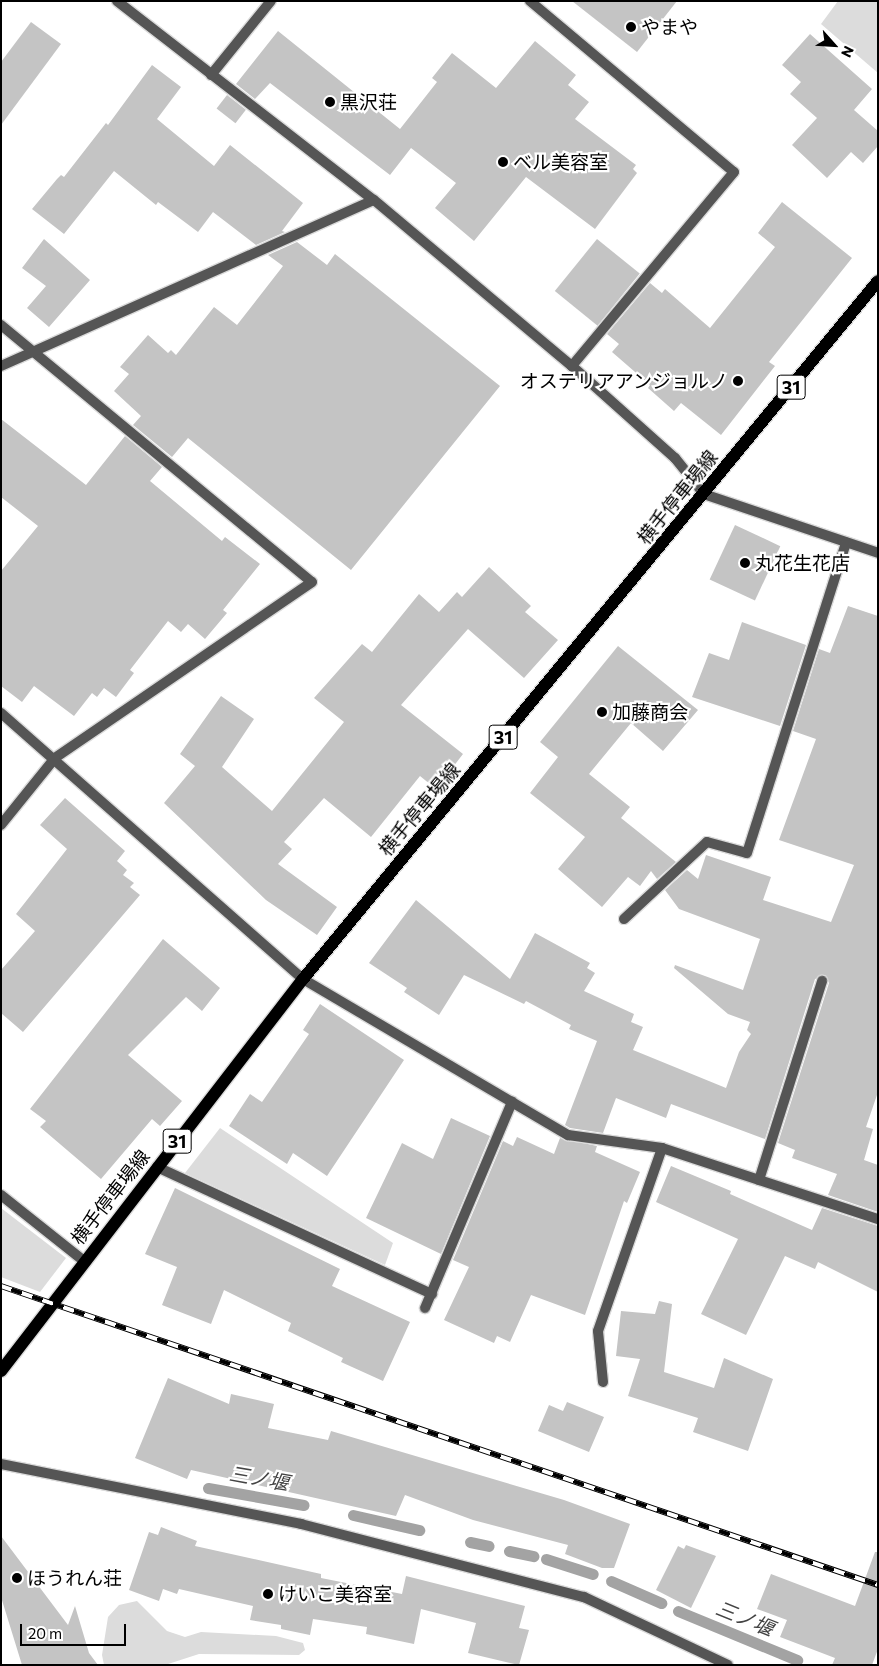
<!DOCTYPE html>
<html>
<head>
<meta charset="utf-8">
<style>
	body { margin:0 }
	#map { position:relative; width:879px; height:1666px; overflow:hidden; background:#fff; font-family:Commissioner,"Noto Sans JP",sans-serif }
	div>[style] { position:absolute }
	.green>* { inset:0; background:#dcdcdc }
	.stream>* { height:11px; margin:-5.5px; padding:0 5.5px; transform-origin:5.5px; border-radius:5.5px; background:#a3a3a3 }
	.building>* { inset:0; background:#c4c4c4; transform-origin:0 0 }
	.roads { filter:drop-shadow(1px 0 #dbdbdb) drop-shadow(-1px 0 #dbdbdb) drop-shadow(0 1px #dbdbdb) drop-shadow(0 -1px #dbdbdb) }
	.lane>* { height:10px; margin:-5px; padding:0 5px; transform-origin:5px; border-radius:5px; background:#555 }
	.street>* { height:10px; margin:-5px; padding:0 5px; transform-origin:5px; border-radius:5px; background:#555 }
	.primary>* { height:12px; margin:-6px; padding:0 6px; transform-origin:6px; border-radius:6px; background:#000 }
	.rail>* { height:5.5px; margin-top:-2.75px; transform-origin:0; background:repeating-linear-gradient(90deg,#fff 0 11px,#000 0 22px); box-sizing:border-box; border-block:1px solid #000 }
	.dots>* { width:14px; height:14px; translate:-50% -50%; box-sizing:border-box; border:2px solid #fff; border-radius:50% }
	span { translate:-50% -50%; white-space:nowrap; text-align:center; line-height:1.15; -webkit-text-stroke:4.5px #fff; paint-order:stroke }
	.shield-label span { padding:1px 4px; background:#fff; border:1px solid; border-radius:4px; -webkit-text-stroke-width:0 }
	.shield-label { font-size:18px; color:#000; font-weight:700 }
	.poi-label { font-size:19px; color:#000 }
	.left { translate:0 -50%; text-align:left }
	.right { translate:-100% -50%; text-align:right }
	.street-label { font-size:19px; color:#000 }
	.water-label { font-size:20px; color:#444; font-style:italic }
	.frame { position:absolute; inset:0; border:2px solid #000; pointer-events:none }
	.north { position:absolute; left:809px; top:20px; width:50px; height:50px; -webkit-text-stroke:4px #fff; paint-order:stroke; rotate:116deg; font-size:14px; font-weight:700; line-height:20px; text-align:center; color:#000 }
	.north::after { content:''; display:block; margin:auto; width:18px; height:22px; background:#000; clip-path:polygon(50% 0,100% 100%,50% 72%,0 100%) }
	.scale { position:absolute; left:20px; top:1624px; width:106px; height:22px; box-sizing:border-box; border:2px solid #000; border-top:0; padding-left:6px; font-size:15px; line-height:18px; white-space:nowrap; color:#000; -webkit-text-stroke:4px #fff; paint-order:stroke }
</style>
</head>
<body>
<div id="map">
	<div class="green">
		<i style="clip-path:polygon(838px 1px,878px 1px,878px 73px,821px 24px)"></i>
		<i style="clip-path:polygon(220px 1128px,393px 1243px,385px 1265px,185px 1173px)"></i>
		<i style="clip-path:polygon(1px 1208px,66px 1258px,40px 1292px,1px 1277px)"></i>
		<i style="clip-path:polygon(137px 1601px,167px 1631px,185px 1637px,201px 1632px,276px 1636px,303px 1643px,305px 1650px,299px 1655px,199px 1654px,165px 1665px,104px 1665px,102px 1655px,108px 1617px,119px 1605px)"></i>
	</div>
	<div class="stream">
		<i style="left:208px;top:1488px;width:97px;rotate:10.1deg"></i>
		<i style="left:353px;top:1515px;width:68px;rotate:12.8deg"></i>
		<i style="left:470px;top:1542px;width:19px;rotate:12deg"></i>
		<i style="left:509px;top:1551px;width:25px;rotate:12deg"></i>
		<i style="left:546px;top:1559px;width:49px;rotate:17.7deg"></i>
		<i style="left:611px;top:1581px;width:55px;rotate:23.7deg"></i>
		<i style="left:678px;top:1611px;width:129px;rotate:22.4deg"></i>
	</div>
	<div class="building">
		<i style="clip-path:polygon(572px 1px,677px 1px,637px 52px)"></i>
		<i style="clip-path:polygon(31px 22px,61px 44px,1px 125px,1px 62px)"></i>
		<i style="clip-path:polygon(278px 31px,400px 129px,437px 82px,432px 78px,452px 53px,496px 88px,535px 41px,576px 75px,568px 85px,589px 102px,575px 119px,636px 165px,633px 169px,637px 173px,595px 229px,526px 177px,474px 241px,435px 208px,456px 183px,411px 148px,390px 175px,270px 83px,255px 99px,236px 84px)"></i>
		<i style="clip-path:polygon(810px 34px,872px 89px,854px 110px,878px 131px,878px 146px,863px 163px,851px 152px,827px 178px,792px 145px,817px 118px,790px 94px,801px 82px,782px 65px)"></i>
		<i style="clip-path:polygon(152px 65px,181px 87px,157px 119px,214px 166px,230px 145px,303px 203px,282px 231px,285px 232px,256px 245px,213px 212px,198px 232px,158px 202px,156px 205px,114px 171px,64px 234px,32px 209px,57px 179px,61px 175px,64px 177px,106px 123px,108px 125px)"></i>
		<i style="left:227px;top:95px;width:24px;height:17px;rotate:38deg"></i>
		<i style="clip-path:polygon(782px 202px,852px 258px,769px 362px,775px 366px,721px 435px,681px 403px,674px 411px,648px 388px,650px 385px,612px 352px,619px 344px,607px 334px,650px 283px,662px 293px,665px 289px,710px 328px,775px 247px,758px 233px)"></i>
		<i style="clip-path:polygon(44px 239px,90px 280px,49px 327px,27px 308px,46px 286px,22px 268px)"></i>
		<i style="left:597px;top:239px;width:55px;height:67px;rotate:39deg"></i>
		<i style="clip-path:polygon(297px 242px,327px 265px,335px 254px,500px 386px,351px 570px,188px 438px,172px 457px,133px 425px,141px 416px,114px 391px,129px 374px,120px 367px,148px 335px,168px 353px,171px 350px,176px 355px,214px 307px,237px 325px,283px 266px,268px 255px)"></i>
		<i style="clip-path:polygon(1px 419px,86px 485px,125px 436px,162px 467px,150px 481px,222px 541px,225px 537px,260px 564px,223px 610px,227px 613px,205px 639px,188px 624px,181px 632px,168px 621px,130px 670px,134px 673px,116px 697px,104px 688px,97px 697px,92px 693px,74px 716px,34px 686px,22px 702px,1px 686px,1px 571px,38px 526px,1px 497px)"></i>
		<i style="left:735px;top:525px;width:50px;height:60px;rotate:25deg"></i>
		<i style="clip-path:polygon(489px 567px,531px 606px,525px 612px,558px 640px,524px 678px,468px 629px,401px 705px,463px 754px,436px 789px,420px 776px,371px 837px,324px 798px,284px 842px,292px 849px,278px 864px,337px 907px,317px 935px,266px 900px,164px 803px,195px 766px,180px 754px,221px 696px,254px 719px,222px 767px,272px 811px,344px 722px,314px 698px,362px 644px,372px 652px,419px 594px,439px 612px,457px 592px,462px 597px)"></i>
		<i style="clip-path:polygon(848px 606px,878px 616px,878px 1092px,866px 1127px,873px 1129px,864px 1160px,878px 1165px,878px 1212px,828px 1195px,837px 1174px,792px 1158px,795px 1150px,778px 1143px,829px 983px,825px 975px,815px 979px,765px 1139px,671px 1104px,666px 1118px,616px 1098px,603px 1133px,570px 1128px,565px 1125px,597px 1041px,569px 1029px,571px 1025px,526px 1001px,524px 1004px,464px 975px,439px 1015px,404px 992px,407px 988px,369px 963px,416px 900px,510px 979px,535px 933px,590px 963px,587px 968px,595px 973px,584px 991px,634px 1014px,631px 1022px,643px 1027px,633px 1050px,726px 1088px,739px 1052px,751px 1034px,747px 1030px,750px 1022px,728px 1014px,674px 968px,675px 965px,743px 990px,760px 939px,679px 909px,665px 890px,687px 870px,698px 879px,706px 855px,771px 877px,763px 900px,831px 922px,854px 865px,779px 840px,816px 739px,793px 731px,819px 649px,830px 653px)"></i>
		<i style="clip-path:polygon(742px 622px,806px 645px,780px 726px,692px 697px,709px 653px,729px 660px)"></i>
		<i style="clip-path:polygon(618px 646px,698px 710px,663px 751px,631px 723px,589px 774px,630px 807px,621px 818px,676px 862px,657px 879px,651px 871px,640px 886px,628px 877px,602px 907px,558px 869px,585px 837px,530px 793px,558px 757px,540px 742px)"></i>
		<i style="clip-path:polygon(65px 798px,125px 851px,117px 861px,127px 870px,123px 875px,134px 883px,130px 887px,140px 895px,23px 1032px,1px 1013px,1px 970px,35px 931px,16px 914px,67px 849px,40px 825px)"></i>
		<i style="clip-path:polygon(163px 939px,220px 988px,202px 1011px,186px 997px,128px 1055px,182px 1101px,160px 1126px,152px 1119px,101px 1179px,40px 1127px,46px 1121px,30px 1109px)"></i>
		<i style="clip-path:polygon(320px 1004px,404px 1060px,327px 1176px,293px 1153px,287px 1164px,229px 1126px,250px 1094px,262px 1102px,309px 1034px,303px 1030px)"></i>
		<i style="clip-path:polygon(451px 1118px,490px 1136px,441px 1254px,366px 1218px,402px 1143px,433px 1159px)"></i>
		<i style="clip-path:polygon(517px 1137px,554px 1154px,560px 1138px,597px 1146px,595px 1152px,640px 1172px,627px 1203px,624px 1201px,585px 1315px,531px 1295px,510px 1342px,497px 1336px,494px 1343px,444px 1320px,469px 1267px,453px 1260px,503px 1141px,513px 1146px)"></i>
		<i style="clip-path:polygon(671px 1166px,731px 1191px,730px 1194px,812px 1230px,822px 1208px,878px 1226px,878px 1292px,818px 1262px,815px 1269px,785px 1256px,746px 1335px,701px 1314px,738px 1239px,656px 1202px)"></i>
		<i style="clip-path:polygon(175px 1188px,340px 1269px,332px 1286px,410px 1322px,383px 1381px,341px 1362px,343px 1358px,288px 1331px,291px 1323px,224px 1290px,211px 1324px,162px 1305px,177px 1267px,145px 1254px)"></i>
		<i style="clip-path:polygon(659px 1301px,672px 1304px,664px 1372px,714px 1388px,724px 1358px,773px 1379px,748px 1451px,693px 1432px,698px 1418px,628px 1396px,640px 1359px,616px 1356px,621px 1311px,655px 1314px)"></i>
		<i style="clip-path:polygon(168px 1378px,229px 1404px,231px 1394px,274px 1404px,268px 1428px,328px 1440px,331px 1431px,564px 1500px,630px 1524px,614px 1568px,602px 1568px,565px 1554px,568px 1545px,473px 1520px,405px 1495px,396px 1516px,191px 1470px,187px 1479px,135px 1458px)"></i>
		<i style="clip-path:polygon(567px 1402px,604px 1417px,589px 1452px,538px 1431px,549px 1405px,563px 1411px)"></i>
		<i style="clip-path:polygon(161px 1527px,197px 1541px,195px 1546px,321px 1574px,321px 1578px,402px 1594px,406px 1576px,525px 1606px,519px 1628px,529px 1630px,519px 1665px,468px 1653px,476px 1623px,421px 1609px,414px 1644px,366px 1634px,367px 1627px,313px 1619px,310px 1635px,281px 1629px,281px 1625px,250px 1620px,253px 1606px,179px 1589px,177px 1594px,163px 1589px,159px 1601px,129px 1590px,149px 1532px,158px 1535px)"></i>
		<i style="clip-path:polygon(1px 1536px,68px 1625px,75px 1606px,89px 1653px,98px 1665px,22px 1665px,1px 1597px)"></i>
		<i style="clip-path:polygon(686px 1545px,716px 1556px,691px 1608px,656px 1590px,678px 1546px,684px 1549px)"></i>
		<i style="clip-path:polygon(875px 1552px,878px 1552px,878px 1649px,872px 1665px,832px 1665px,835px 1658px,780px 1637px,787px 1620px,757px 1609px,771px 1574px,855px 1606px)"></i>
	</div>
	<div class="roads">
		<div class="lane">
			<i style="left:157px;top:1167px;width:303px;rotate:24.8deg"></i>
		</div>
		<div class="street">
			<i style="left:117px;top:1px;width:325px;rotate:37.8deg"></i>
			<i style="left:374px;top:200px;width:258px;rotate:40deg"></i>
			<i style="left:572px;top:366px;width:138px;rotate:41.8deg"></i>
			<i style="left:675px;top:458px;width:46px;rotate:51.1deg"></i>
			<i style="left:704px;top:494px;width:184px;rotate:18.7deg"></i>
			<i style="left:530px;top:1px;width:266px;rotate:40deg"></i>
			<i style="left:734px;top:172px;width:253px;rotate:129.9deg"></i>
			<i style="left:211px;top:75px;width:95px;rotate:-51deg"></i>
			<i style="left:1px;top:325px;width:403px;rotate:39.6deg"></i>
			<i style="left:312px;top:582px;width:311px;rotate:145.6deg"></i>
			<i style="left:55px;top:758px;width:86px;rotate:128.9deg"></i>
			<i style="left:1px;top:366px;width:408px;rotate:-24deg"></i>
			<i style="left:1px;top:713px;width:402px;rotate:41.4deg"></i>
			<i style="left:303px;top:979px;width:308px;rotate:30.5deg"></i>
			<i style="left:568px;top:1135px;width:95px;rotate:7.9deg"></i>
			<i style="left:662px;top:1148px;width:227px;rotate:18.2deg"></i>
			<i style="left:624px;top:919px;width:113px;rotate:-42.9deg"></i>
			<i style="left:707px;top:842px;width:41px;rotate:15.4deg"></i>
			<i style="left:747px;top:853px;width:326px;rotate:-72.3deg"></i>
			<i style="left:759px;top:1180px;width:209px;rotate:-72.4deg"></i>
			<i style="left:1px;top:1195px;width:106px;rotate:38.5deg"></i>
			<i style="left:425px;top:1308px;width:224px;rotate:-67.1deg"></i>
			<i style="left:603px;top:1382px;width:51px;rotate:-95.6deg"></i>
			<i style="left:598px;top:1331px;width:194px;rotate:-70.7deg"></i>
			<i style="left:1px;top:1464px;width:306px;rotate:11.3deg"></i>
			<i style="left:301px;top:1524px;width:292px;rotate:14.5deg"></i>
			<i style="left:584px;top:1597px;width:159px;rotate:25.3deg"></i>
		</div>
		<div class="primary">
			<i style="left:1px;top:1371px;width:495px;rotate:-52.4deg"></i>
			<i style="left:303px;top:979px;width:904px;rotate:-50.52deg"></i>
		</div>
	</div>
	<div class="rail">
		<i style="left:1px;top:1286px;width:927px;rotate:18.83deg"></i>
	</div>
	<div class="dots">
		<i style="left:631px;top:27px;background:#000"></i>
		<i style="left:330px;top:102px;background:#000"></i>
		<i style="left:503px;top:162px;background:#000"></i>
		<i style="left:738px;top:381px;background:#000"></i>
		<i style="left:745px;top:563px;background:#000"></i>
		<i style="left:602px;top:712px;background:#000"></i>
		<i style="left:17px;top:1578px;background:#000"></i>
		<i style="left:268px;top:1594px;background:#000"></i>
	</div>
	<div class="shield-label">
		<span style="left:791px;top:387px">31</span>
		<span style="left:503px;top:737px">31</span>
		<span style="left:177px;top:1141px">31</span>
	</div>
	<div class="poi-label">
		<span class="left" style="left:641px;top:27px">やまや</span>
		<span class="left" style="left:340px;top:102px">黒沢荘</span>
		<span class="left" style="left:513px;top:162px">ベル美容室</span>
		<span class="right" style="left:728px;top:381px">オステリアアンジョルノ</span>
		<span class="left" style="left:755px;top:563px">丸花生花店</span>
		<span class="left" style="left:612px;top:712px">加藤商会</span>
		<span class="left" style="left:27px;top:1578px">ほうれん荘</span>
		<span class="left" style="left:278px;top:1594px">けいこ美容室</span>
	</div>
	<div class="street-label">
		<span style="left:677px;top:497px;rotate:-51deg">横手停車場線</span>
		<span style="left:419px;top:809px;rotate:-50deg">横手停車場線</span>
		<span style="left:110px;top:1197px;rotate:-52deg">横手停車場線</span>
	</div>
	<div class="water-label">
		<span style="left:259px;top:1478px;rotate:10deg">三ノ堰</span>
		<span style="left:745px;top:1618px;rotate:22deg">三ノ堰</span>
	</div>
	<div class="frame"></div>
	<div class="north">N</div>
	<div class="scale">20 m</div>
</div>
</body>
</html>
